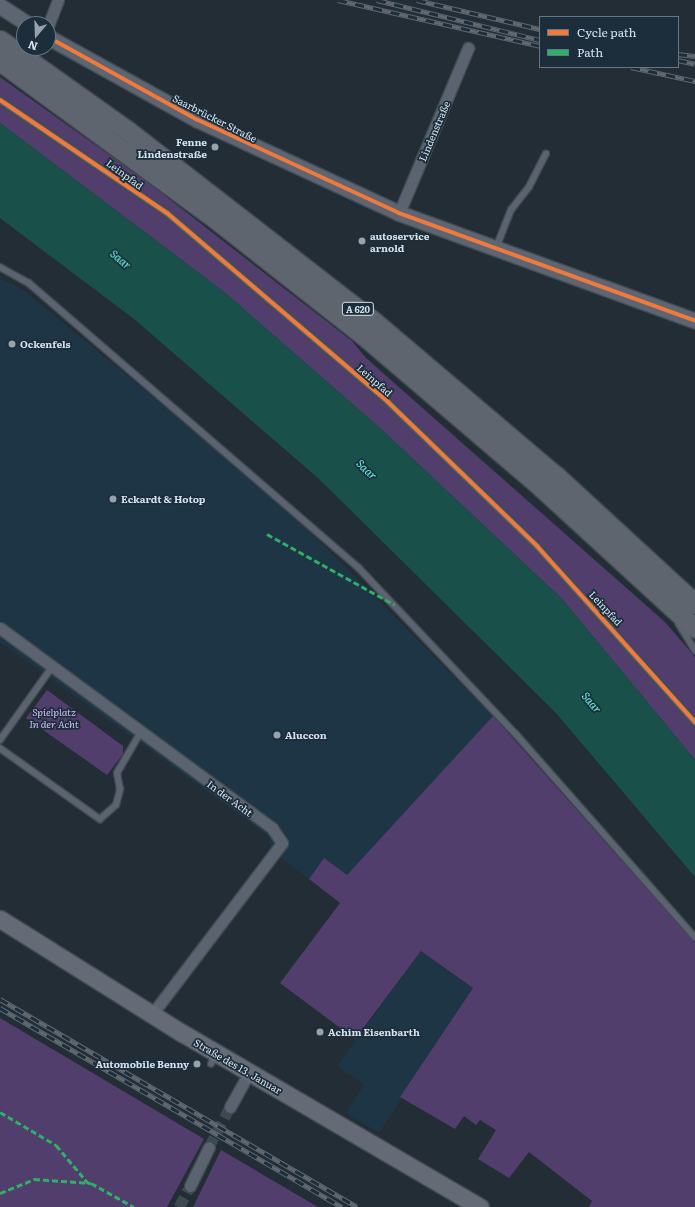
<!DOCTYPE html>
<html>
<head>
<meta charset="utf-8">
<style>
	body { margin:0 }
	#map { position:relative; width:695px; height:1207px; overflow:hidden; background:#232d35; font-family:Literata,serif }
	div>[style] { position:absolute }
	.built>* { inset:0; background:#1e3545 }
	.green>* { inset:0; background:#513e6d }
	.water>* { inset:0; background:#195049 }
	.street-tunnel>* { height:11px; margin-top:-5.5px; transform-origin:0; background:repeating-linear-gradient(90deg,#3e4850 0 11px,transparent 0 16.5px) }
	.roads { filter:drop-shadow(1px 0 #414a50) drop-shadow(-1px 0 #414a50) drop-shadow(0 1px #414a50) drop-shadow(0 -1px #414a50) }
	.lane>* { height:5.5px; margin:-2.75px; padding:0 2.75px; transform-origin:2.75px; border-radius:2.75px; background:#5b6270 }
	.street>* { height:11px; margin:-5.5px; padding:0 5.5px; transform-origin:5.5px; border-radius:5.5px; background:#5b6270 }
	.secondary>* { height:15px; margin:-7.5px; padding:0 7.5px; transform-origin:7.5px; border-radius:7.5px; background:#5d6472 }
	.primary>* { height:17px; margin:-8.5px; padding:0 8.5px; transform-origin:8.5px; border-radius:8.5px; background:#646a76 }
	.highway>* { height:19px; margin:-9.5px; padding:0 9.5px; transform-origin:9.5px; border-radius:9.5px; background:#5e656e }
	.rail>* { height:4.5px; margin-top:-2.25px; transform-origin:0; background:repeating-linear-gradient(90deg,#1c2e3c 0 9px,#606871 0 18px); box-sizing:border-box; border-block:1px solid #606871 }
	.quiet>* { height:3px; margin-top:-1.5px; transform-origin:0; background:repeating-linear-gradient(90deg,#2db169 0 6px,transparent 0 9px) }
	.cycleway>* { height:4px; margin:-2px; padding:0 2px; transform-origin:2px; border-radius:2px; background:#f17a3a }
	.dots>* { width:11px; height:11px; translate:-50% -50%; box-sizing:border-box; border:2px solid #1c2e3c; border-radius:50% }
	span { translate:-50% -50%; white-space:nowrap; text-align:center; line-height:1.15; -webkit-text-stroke:3.5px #1c2e3c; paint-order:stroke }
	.shield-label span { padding:1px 3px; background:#1c2e3c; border:1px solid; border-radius:3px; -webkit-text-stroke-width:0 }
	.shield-label { font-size:9px; color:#d6e1eb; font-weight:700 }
	.street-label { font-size:10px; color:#d6e1eb }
	.poi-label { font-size:10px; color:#d6e1eb; font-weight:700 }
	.right { translate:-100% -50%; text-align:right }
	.left { translate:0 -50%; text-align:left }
	.park-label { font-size:10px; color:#d1bbf3; font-style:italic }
	.water-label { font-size:11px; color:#63fbe6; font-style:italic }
	.legend { position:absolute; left:539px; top:16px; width:140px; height:52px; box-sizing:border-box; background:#1c2e3c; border:1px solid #667682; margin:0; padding:5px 7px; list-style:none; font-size:12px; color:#d6e1eb }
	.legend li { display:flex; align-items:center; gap:8px; height:20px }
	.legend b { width:20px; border:1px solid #667682 }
	.north { position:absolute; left:16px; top:16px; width:40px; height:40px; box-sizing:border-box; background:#1c2e3c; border:1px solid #667682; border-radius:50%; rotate:199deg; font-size:11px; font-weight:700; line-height:16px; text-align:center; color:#d6e1eb }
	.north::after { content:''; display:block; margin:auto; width:14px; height:18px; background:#97a2ab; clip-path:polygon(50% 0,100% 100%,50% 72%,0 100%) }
</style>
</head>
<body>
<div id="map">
	<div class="built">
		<i style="clip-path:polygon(0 278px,26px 292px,285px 506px,493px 716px,347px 875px,324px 858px,309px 879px,271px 850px,269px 836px,0 642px)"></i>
		<i style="clip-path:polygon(421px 951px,473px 988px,379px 1133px,346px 1113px,364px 1085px,337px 1066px)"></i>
	</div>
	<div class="green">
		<i style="clip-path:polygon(0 77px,146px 181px,352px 341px,366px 358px,665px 622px,695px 657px,695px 760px,562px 599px,381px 429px,224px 292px,0 123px)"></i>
		<i style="clip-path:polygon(47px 690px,123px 746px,123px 754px,107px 775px,26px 718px)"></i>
		<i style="clip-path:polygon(493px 716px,695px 943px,695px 1207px,589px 1207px,592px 1201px,529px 1152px,509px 1178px,478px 1159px,496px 1130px,480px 1120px,476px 1125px,464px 1116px,455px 1129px,400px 1097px,473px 988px,421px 951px,355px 1039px,280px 983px,340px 903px,309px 879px,324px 858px,347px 875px)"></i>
		<i style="clip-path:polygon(0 1018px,204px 1139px,167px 1207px,0 1207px)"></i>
		<i style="clip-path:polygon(221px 1150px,318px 1207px,193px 1207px)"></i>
	</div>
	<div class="water">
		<i style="clip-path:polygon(0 123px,224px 292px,381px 429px,562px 599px,695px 760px,695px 877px,556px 713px,318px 478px,134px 319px,0 218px)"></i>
	</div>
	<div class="street-tunnel">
		<i style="left:209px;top:1147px;width:45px;rotate:-62.3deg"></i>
		<i style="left:179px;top:1207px;width:24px;rotate:-62deg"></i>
	</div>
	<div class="roads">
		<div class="lane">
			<i style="left:0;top:100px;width:202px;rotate:34.1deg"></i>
			<i style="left:167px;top:213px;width:291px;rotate:40.5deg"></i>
			<i style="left:388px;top:402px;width:207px;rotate:44deg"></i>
			<i style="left:537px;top:546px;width:237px;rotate:48.1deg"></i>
			<i style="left:496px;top:248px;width:41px;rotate:-68.5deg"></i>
			<i style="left:511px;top:210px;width:29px;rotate:-52deg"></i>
			<i style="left:529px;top:187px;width:37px;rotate:-63deg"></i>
			<i style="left:0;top:267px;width:33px;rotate:29deg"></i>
			<i style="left:29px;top:283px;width:436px;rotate:40.8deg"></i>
			<i style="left:359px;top:568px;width:228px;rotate:46.6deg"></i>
			<i style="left:516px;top:734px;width:271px;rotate:48.6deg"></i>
			<i style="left:679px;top:624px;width:31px;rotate:58deg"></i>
			<i style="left:0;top:740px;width:90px;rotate:-54.5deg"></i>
			<i style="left:0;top:748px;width:123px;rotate:35.4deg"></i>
			<i style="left:100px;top:819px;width:21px;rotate:-41deg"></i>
			<i style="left:116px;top:805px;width:16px;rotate:-75deg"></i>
			<i style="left:120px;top:790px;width:17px;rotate:-100deg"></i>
			<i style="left:117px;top:773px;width:48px;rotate:-59.7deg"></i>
			<i style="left:211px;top:1064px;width:10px;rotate:-66deg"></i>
		</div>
		<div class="street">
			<i style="left:48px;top:26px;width:28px;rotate:-69deg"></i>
			<i style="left:399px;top:213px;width:179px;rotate:-67.3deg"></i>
			<i style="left:0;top:628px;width:338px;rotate:36.3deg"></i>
			<i style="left:272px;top:828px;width:18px;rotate:56deg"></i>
			<i style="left:282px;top:843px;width:215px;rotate:127.2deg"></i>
			<i style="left:230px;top:1107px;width:39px;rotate:-61deg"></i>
			<i style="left:190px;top:1186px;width:43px;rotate:-64deg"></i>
		</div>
		<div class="secondary">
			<i style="left:0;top:6px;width:33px;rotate:33deg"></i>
			<i style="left:48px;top:37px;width:171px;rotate:29deg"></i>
			<i style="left:198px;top:120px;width:221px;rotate:24.8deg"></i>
			<i style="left:399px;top:213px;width:315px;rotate:20deg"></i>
		</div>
		<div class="primary">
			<i style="left:0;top:919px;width:215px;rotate:32.1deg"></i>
			<i style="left:182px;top:1033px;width:345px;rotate:30.3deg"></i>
		</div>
		<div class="highway">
			<i style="left:0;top:40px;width:157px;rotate:35.4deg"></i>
			<i style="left:128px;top:131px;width:310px;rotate:37.8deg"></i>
			<i style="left:373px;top:321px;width:240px;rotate:40.3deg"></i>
			<i style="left:556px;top:476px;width:189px;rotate:42.6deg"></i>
			<i style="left:0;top:61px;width:258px;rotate:36.2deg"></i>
			<i style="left:208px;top:213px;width:196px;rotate:38.2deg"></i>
			<i style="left:362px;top:334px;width:237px;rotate:40.5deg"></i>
			<i style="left:542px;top:488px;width:207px;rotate:42.5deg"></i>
		</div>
	</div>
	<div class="rail">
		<i style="left:338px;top:0;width:207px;rotate:12.8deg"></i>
		<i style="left:377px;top:0;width:168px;rotate:13.8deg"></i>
		<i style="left:417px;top:0;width:126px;rotate:13.3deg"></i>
		<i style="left:678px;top:54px;width:17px;rotate:7deg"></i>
		<i style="left:678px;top:60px;width:17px;rotate:13deg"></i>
		<i style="left:631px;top:67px;width:66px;rotate:12.3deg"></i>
		<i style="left:0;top:999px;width:413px;rotate:30.2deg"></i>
		<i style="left:0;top:1008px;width:396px;rotate:30.2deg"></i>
	</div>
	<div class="quiet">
		<i style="left:267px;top:534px;width:146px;rotate:29deg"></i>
		<i style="left:0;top:1112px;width:65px;rotate:30.5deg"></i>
		<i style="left:56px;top:1145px;width:50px;rotate:49.9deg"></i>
		<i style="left:0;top:1193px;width:37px;rotate:-22deg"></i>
		<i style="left:34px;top:1179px;width:57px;rotate:4deg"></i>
		<i style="left:91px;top:1183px;width:49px;rotate:29.2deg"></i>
	</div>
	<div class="cycleway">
		<i style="left:48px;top:37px;width:171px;rotate:29deg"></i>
		<i style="left:198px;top:120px;width:221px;rotate:24.8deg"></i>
		<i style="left:399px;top:213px;width:315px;rotate:20deg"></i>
		<i style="left:0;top:100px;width:202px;rotate:34.1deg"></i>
		<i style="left:167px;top:213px;width:291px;rotate:40.5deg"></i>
		<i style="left:388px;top:402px;width:207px;rotate:44deg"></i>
		<i style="left:537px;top:546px;width:237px;rotate:48.1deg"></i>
	</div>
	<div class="dots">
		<i style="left:215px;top:147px;background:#97a2ab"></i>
		<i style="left:362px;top:241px;background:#97a2ab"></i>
		<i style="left:12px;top:344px;background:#97a2ab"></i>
		<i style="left:113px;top:499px;background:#97a2ab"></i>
		<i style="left:277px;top:735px;background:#97a2ab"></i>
		<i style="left:320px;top:1032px;background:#97a2ab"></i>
		<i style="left:197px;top:1064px;background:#97a2ab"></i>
	</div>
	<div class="shield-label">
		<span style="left:358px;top:309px">A 620</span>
	</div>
	<div class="street-label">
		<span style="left:215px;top:118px;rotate:27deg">Saarbrücker Straße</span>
		<span style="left:434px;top:131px;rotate:-67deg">Lindenstraße</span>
		<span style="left:125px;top:174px;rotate:36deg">Leinpfad</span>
		<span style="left:375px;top:380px;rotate:41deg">Leinpfad</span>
		<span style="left:606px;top:608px;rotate:47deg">Leinpfad</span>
		<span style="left:230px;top:798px;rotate:36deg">In der Acht</span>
		<span style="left:238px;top:1066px;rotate:30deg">Straße des 13. Januar</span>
	</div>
	<div class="poi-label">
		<span class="right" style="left:207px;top:147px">Fenne<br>Lindenstraße</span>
		<span class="left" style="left:370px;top:241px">autoservice<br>arnold</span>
		<span class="left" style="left:20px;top:344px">Ockenfels</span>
		<span class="left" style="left:121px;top:499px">Eckardt &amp; Hotop</span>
		<span class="left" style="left:285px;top:735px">Aluccon</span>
		<span class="left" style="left:328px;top:1032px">Achim Eisenbarth</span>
		<span class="right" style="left:189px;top:1064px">Automobile Benny</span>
	</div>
	<div class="park-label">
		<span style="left:54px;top:717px">Spielplatz<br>In der Acht</span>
	</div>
	<div class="water-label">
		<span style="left:121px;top:259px;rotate:40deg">Saar</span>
		<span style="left:367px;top:469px;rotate:44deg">Saar</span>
		<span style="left:592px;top:702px;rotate:49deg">Saar</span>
	</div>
	<ul class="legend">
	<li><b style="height:5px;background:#f17a3a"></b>Cycle path</li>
	<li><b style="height:5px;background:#2db169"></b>Path</li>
	</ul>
	<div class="north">N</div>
</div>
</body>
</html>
